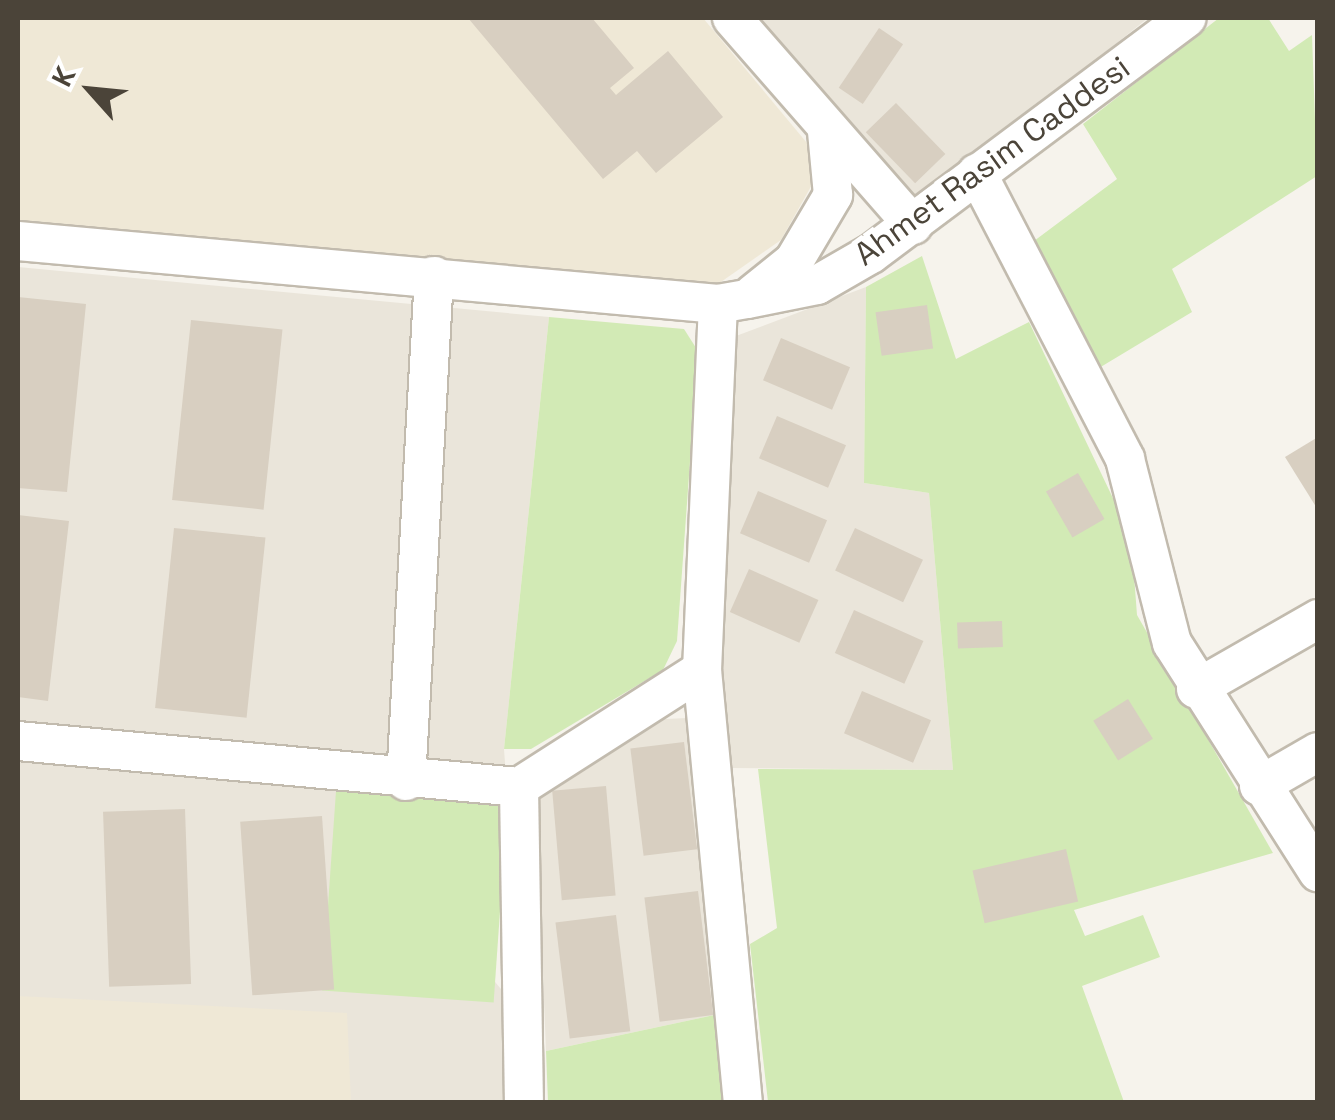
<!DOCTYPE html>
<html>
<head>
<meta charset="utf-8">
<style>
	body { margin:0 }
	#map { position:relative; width:1335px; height:1120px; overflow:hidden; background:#f6f3ec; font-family:"Space Grotesk",sans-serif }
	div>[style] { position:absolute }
	.residential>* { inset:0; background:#eae5da }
	.education>* { inset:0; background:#efe8d6 }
	.green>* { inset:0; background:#d2eab5; transform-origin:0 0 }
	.building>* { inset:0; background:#d8cfc1; transform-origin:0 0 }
	.roads { filter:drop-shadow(2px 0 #c2bbae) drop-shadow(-2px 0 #c2bbae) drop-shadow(0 2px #c2bbae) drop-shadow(0 -2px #c2bbae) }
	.minor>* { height:38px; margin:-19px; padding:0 19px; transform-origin:19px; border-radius:19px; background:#fff }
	span { translate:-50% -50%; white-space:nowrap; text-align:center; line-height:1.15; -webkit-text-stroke:10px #fff; paint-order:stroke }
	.street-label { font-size:32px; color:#4b4439 }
	.frame { position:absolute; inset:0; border:20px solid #4b4439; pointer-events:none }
	.north { position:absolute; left:40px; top:40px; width:100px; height:100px; -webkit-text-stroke:8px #fff; paint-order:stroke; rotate:297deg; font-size:28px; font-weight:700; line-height:40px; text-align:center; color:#4b4439 }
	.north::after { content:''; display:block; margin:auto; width:35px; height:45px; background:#4b4439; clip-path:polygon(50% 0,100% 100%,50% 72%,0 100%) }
</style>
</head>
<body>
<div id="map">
	<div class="residential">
		<i style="clip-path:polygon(757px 18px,1148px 18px,918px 202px)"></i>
		<i style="clip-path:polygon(18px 267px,549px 317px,504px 749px,508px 803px,336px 792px,506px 995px,509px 1102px,18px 1102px)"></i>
		<i style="clip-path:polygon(866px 287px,864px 483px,929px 493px,953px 770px,732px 768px,718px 634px,736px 336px)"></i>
		<i style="clip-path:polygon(687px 718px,719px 1014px,546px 1051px,536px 795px,644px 720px)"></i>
	</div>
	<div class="education">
		<i style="clip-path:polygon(18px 18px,703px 18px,807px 143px,813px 183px,781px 240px,718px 284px,624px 284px,18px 224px)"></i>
		<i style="clip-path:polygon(18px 996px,347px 1013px,351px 1102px,18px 1102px)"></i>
	</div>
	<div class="green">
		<i style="clip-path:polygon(1219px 18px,1268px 18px,1289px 51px,1312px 35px,1317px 176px,1172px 269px,1192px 312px,1099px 368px,1034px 241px,1117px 179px,1083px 124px)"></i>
		<i style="clip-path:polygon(922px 256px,956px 359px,1029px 322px,1131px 536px,1137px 615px,1273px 853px,1074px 910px,1085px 936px,1143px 915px,1160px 957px,1082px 986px,1124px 1102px,768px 1102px,750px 944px,777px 928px,758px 769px,953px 770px,929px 493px,864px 483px,866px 287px)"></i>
		<i style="clip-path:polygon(549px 317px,684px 329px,698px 351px,677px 641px,663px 670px,531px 749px,504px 749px)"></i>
		<i style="left:336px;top:791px;width:172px;height:200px;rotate:4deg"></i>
		<i style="clip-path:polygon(719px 1014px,728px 1102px,548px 1102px,546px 1051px)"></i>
	</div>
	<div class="building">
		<i style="clip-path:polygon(468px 18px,592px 18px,634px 68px,610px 88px,616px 95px,668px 51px,723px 117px,656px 173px,637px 151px,603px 179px)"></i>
		<i style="left:879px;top:28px;width:29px;height:72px;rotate:34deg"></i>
		<i style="left:896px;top:103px;width:71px;height:42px;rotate:46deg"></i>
		<i style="clip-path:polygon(18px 297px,86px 304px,67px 492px,18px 488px)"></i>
		<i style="left:927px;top:305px;width:44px;height:52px;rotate:82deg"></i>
		<i style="left:191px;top:320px;width:92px;height:181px;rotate:6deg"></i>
		<i style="left:781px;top:338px;width:75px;height:46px;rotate:23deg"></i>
		<i style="left:777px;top:416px;width:75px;height:46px;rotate:23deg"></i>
		<i style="clip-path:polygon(1318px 437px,1318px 510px,1285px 457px)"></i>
		<i style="left:1078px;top:473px;width:53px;height:37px;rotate:60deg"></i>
		<i style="left:758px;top:491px;width:75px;height:46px;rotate:23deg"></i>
		<i style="clip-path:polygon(18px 515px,69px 521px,48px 701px,18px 697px)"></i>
		<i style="left:174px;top:528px;width:92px;height:181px;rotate:6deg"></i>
		<i style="left:855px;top:528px;width:75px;height:47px;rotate:25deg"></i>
		<i style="left:749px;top:569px;width:76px;height:47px;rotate:24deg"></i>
		<i style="left:854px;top:610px;width:76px;height:47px;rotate:24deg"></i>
		<i style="left:1002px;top:621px;width:26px;height:45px;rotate:88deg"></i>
		<i style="left:862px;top:691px;width:75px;height:46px;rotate:23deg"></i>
		<i style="left:1128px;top:699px;width:47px;height:41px;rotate:58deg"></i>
		<i style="left:684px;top:742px;width:108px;height:54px;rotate:83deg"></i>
		<i style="left:606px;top:786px;width:110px;height:54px;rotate:85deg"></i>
		<i style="left:185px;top:809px;width:175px;height:82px;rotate:88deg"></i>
		<i style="left:322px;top:816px;width:174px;height:82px;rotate:86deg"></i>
		<i style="left:1066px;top:849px;width:54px;height:96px;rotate:77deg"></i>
		<i style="left:698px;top:891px;width:125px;height:54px;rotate:83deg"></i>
		<i style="left:616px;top:915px;width:117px;height:61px;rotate:83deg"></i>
	</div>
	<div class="roads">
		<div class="minor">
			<i style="left:732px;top:18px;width:275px;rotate:48.8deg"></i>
			<i style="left:977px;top:173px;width:322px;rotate:62.6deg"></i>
			<i style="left:1125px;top:459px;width:190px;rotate:75.7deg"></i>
			<i style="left:1172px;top:643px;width:272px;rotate:57.5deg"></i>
			<i style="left:18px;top:241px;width:703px;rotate:5.14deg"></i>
			<i style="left:718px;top:304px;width:29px;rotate:-10deg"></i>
			<i style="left:747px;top:299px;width:71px;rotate:-11.3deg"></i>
			<i style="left:817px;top:285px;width:62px;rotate:-29.9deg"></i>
			<i style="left:871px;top:254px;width:394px;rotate:-36.8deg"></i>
			<i style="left:753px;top:294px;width:53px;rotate:-38.8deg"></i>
			<i style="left:794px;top:261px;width:77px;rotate:-59.4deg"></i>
			<i style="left:833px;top:195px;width:63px;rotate:-95.4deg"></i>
			<i style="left:718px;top:304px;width:366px;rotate:92.5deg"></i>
			<i style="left:702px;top:670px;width:434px;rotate:84.6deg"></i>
			<i style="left:1196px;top:689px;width:141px;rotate:-29.8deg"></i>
			<i style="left:18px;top:741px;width:503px;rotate:5.25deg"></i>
			<i style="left:519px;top:787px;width:217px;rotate:-32.6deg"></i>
			<i style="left:406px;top:781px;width:506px;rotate:-86.83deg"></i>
			<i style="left:1259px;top:786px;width:68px;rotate:-30deg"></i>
			<i style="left:519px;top:787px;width:315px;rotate:89.1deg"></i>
		</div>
	</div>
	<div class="street-label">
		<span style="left:992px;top:161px;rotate:-36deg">Ahmet Rasim Caddesi</span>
	</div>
	<div class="frame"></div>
	<div class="north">K</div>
</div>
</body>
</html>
